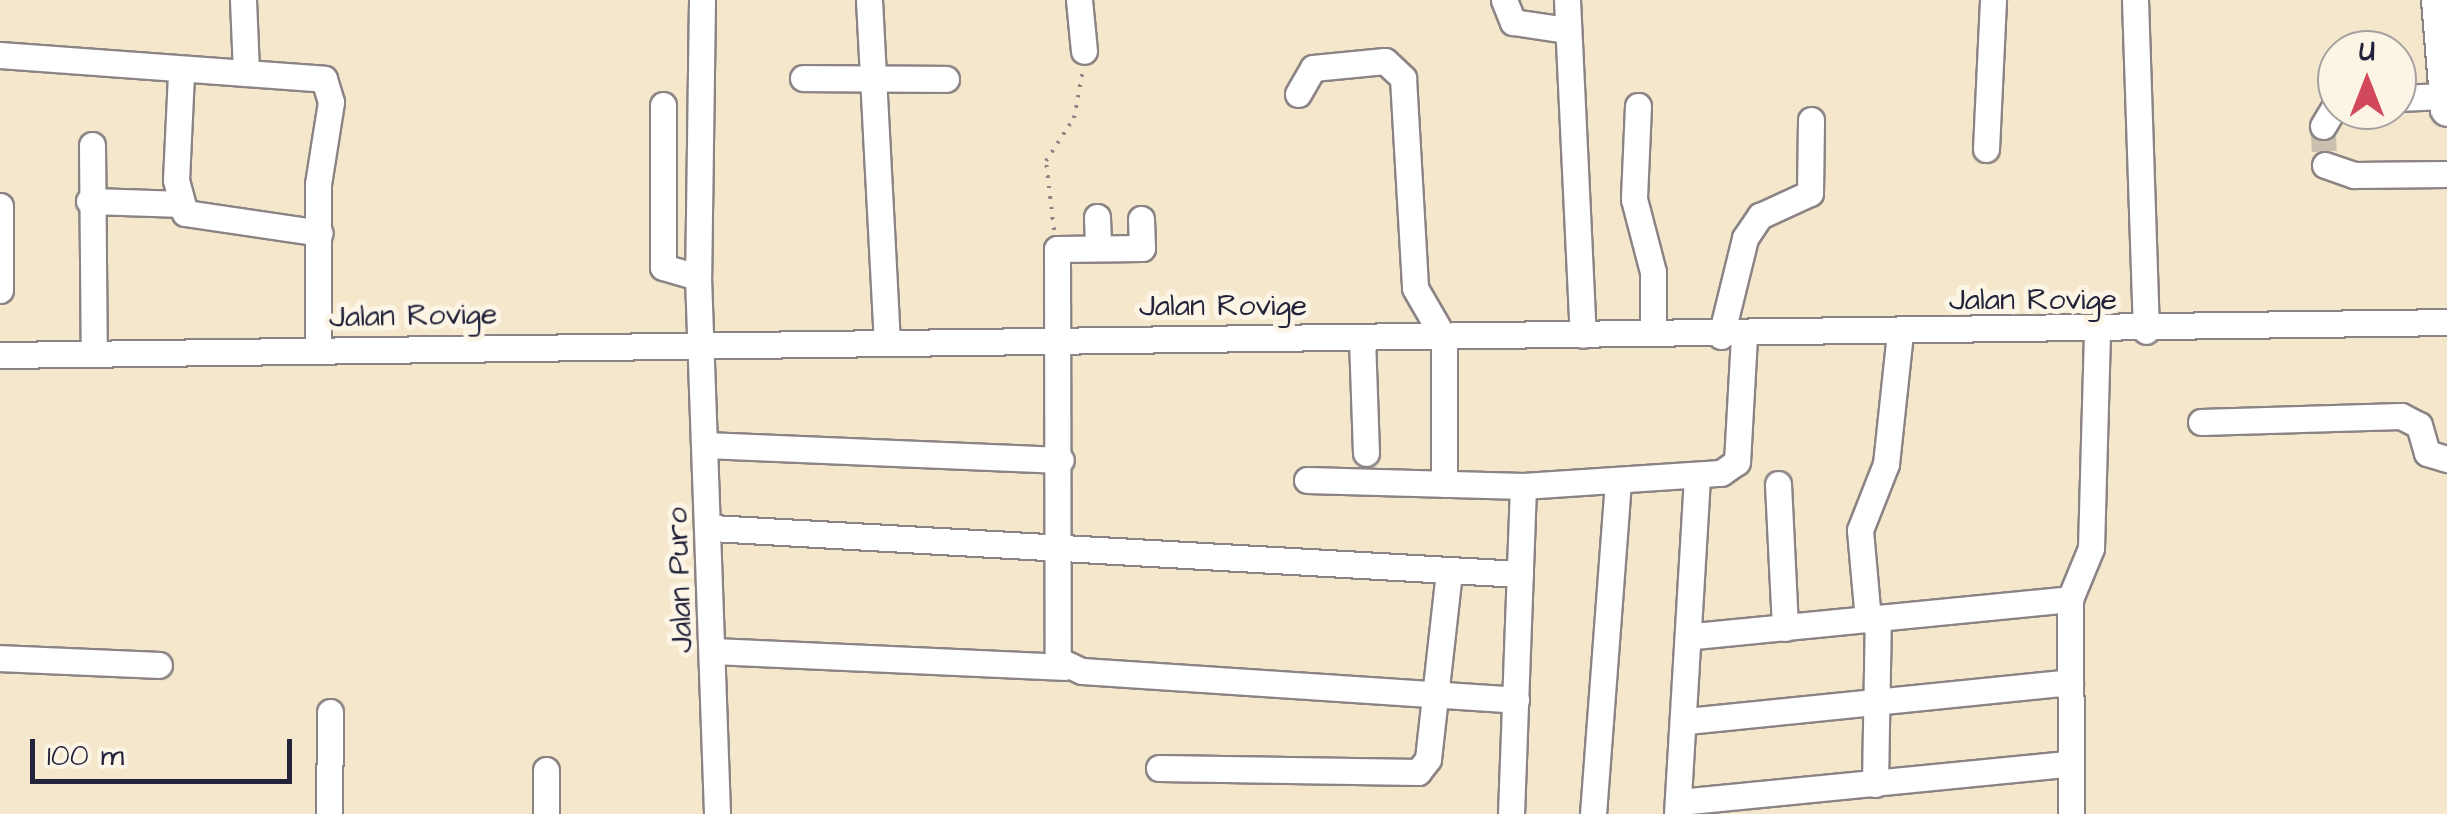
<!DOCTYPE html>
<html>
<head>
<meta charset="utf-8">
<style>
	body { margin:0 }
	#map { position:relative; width:2447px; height:814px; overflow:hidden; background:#f5e7cc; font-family:"Architects Daughter",sans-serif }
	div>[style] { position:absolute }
	.minor-tunnel>* { height:25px; margin-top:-12.5px; transform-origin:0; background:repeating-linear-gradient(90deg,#cbc0af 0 25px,transparent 0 37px) }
	.path>* { height:4px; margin-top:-2px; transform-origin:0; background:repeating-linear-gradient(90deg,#8c8484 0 2.5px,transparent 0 10.5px) }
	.roads { filter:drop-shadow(2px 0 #8c8484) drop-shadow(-2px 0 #8c8484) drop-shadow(0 2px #8c8484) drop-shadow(0 -2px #8c8484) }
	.minor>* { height:25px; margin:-12.5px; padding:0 12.5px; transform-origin:12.5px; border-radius:12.5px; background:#fff }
	.major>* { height:32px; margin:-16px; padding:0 16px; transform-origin:16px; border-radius:16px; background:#fff }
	span { translate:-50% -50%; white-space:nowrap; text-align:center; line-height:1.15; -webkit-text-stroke:10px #fcf5e5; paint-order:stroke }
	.street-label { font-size:30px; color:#22223b }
	.north { position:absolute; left:2317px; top:30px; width:100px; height:100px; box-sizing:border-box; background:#fcf5e5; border:2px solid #a5a1a1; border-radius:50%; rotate:0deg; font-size:28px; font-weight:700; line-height:40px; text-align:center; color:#22223b }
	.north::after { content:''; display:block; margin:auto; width:35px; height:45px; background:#d1495b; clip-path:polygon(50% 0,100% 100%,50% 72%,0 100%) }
	.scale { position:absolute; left:30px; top:739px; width:262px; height:45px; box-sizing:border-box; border:5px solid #22223b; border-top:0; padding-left:12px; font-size:30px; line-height:35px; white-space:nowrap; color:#22223b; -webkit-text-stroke:8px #fcf5e5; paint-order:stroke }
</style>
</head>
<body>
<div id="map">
	<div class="minor-tunnel">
		<i style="left:2323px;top:126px;width:39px;rotate:87deg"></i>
	</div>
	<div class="path">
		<i style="left:1054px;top:230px;width:69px;rotate:-96.6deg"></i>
		<i style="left:1046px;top:161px;width:51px;rotate:-56.9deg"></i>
		<i style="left:1074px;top:118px;width:49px;rotate:-79.4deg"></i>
	</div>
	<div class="roads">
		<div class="minor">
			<i style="left:243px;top:0;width:73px;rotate:87.6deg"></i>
			<i style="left:702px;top:0;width:277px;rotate:90.8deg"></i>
			<i style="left:698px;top:277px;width:537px;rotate:87.97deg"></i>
			<i style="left:869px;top:0;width:340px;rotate:87deg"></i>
			<i style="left:1079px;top:0;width:51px;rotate:84.4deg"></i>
			<i style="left:1504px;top:0;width:24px;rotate:68deg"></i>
			<i style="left:1513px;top:22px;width:55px;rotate:8.4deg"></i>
			<i style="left:1567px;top:0;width:335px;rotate:87.3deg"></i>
			<i style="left:2135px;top:0;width:331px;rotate:88.1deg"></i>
			<i style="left:0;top:55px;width:325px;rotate:4.2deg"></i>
			<i style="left:324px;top:79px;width:24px;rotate:73deg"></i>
			<i style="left:331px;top:102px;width:83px;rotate:99deg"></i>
			<i style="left:318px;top:184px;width:166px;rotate:90deg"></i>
			<i style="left:181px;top:74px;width:106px;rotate:92.7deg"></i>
			<i style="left:176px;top:180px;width:34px;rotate:75deg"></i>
			<i style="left:185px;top:213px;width:136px;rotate:8.4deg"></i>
			<i style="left:803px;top:78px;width:143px;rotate:0.4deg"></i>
			<i style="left:1298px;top:94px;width:30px;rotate:-60deg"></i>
			<i style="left:1313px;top:68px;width:72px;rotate:-5.6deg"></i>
			<i style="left:1385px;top:61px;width:25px;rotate:43deg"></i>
			<i style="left:1403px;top:78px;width:210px;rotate:86.7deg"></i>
			<i style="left:1415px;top:288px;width:58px;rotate:59.9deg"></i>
			<i style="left:1444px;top:338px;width:146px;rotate:90deg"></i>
			<i style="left:2397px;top:98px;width:49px;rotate:-2.3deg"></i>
			<i style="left:663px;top:105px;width:162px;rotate:90deg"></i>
			<i style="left:663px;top:267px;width:36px;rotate:16deg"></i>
			<i style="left:1638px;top:106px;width:93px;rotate:92.5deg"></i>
			<i style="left:1634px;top:199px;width:75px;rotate:75.4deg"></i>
			<i style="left:1653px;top:272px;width:61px;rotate:90deg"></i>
			<i style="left:2323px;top:126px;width:27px;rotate:-59deg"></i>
			<i style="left:92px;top:145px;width:209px;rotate:89.5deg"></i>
			<i style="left:1986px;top:149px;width:149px;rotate:-87.3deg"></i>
			<i style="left:2325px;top:165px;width:31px;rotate:19deg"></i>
			<i style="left:2354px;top:175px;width:93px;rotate:-0.6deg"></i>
			<i style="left:89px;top:201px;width:89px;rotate:1.9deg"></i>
			<i style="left:0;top:206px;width:84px;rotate:90deg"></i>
			<i style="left:1097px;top:217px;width:31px;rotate:88deg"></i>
			<i style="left:1141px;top:219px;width:29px;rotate:88deg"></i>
			<i style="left:1142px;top:248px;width:85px;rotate:179.3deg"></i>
			<i style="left:1057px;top:249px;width:411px;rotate:89.9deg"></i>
			<i style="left:1058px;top:660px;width:26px;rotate:25deg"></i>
			<i style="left:1082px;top:671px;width:435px;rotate:3.8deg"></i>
			<i style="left:1721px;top:336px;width:101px;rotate:-76.2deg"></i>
			<i style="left:1745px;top:238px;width:27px;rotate:-56deg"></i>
			<i style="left:1760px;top:216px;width:55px;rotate:-24.7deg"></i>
			<i style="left:1810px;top:193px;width:73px;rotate:-89.2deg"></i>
			<i style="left:1362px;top:338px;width:115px;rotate:88deg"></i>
			<i style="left:0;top:355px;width:2447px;rotate:-0.77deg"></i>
			<i style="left:2201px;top:422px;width:200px;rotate:-1.7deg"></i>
			<i style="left:2401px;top:416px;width:20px;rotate:27deg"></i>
			<i style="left:2419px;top:425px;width:29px;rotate:74deg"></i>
			<i style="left:2427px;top:453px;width:21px;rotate:17deg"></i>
			<i style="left:706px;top:445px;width:355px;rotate:2.4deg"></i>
			<i style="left:1307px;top:480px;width:216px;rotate:1.6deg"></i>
			<i style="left:1523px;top:486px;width:198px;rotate:-3.8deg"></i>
			<i style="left:1721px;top:473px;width:19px;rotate:-35deg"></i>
			<i style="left:1737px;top:462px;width:127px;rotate:-86.8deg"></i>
			<i style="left:1778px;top:484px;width:144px;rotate:87.2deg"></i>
			<i style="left:712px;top:528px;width:809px;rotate:3.26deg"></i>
			<i style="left:2070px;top:599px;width:55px;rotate:-67.6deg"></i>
			<i style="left:2091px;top:548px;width:215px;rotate:-88.4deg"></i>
			<i style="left:1868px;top:620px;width:90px;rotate:-95.1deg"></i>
			<i style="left:1860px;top:530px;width:71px;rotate:-68.5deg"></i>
			<i style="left:1886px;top:464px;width:132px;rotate:-83.9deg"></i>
			<i style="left:1694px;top:636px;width:378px;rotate:-5.6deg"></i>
			<i style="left:2070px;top:599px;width:215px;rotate:89.7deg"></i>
			<i style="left:715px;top:651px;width:350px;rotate:2.6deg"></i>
			<i style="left:0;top:658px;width:159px;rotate:2.5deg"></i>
			<i style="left:1687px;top:721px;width:385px;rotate:-5.8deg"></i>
			<i style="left:1159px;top:768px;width:259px;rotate:0.9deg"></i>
			<i style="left:1418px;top:772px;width:16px;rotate:-52deg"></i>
			<i style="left:1428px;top:759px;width:188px;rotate:-83.6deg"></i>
			<i style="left:1875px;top:784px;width:165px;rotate:-89deg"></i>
			<i style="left:1679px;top:802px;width:393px;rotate:-5.6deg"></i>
			<i style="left:329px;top:814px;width:102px;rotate:-89.4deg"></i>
			<i style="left:546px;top:814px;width:44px;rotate:-90deg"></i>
			<i style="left:1511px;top:814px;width:328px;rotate:-87.9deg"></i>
			<i style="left:1593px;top:814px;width:332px;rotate:-85.7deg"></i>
			<i style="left:1677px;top:814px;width:336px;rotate:-86.6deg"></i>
		</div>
		<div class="major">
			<i style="left:2438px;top:0;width:110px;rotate:85.3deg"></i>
		</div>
	</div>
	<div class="street-label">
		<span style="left:2033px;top:300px">Jalan Rovige</span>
		<span style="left:1223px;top:306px">Jalan Rovige</span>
		<span style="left:413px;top:316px;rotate:-1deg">Jalan Rovige</span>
		<span style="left:680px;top:580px;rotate:-92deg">Jalan Puro</span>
	</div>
	<div class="north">U</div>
	<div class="scale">100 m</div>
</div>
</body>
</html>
